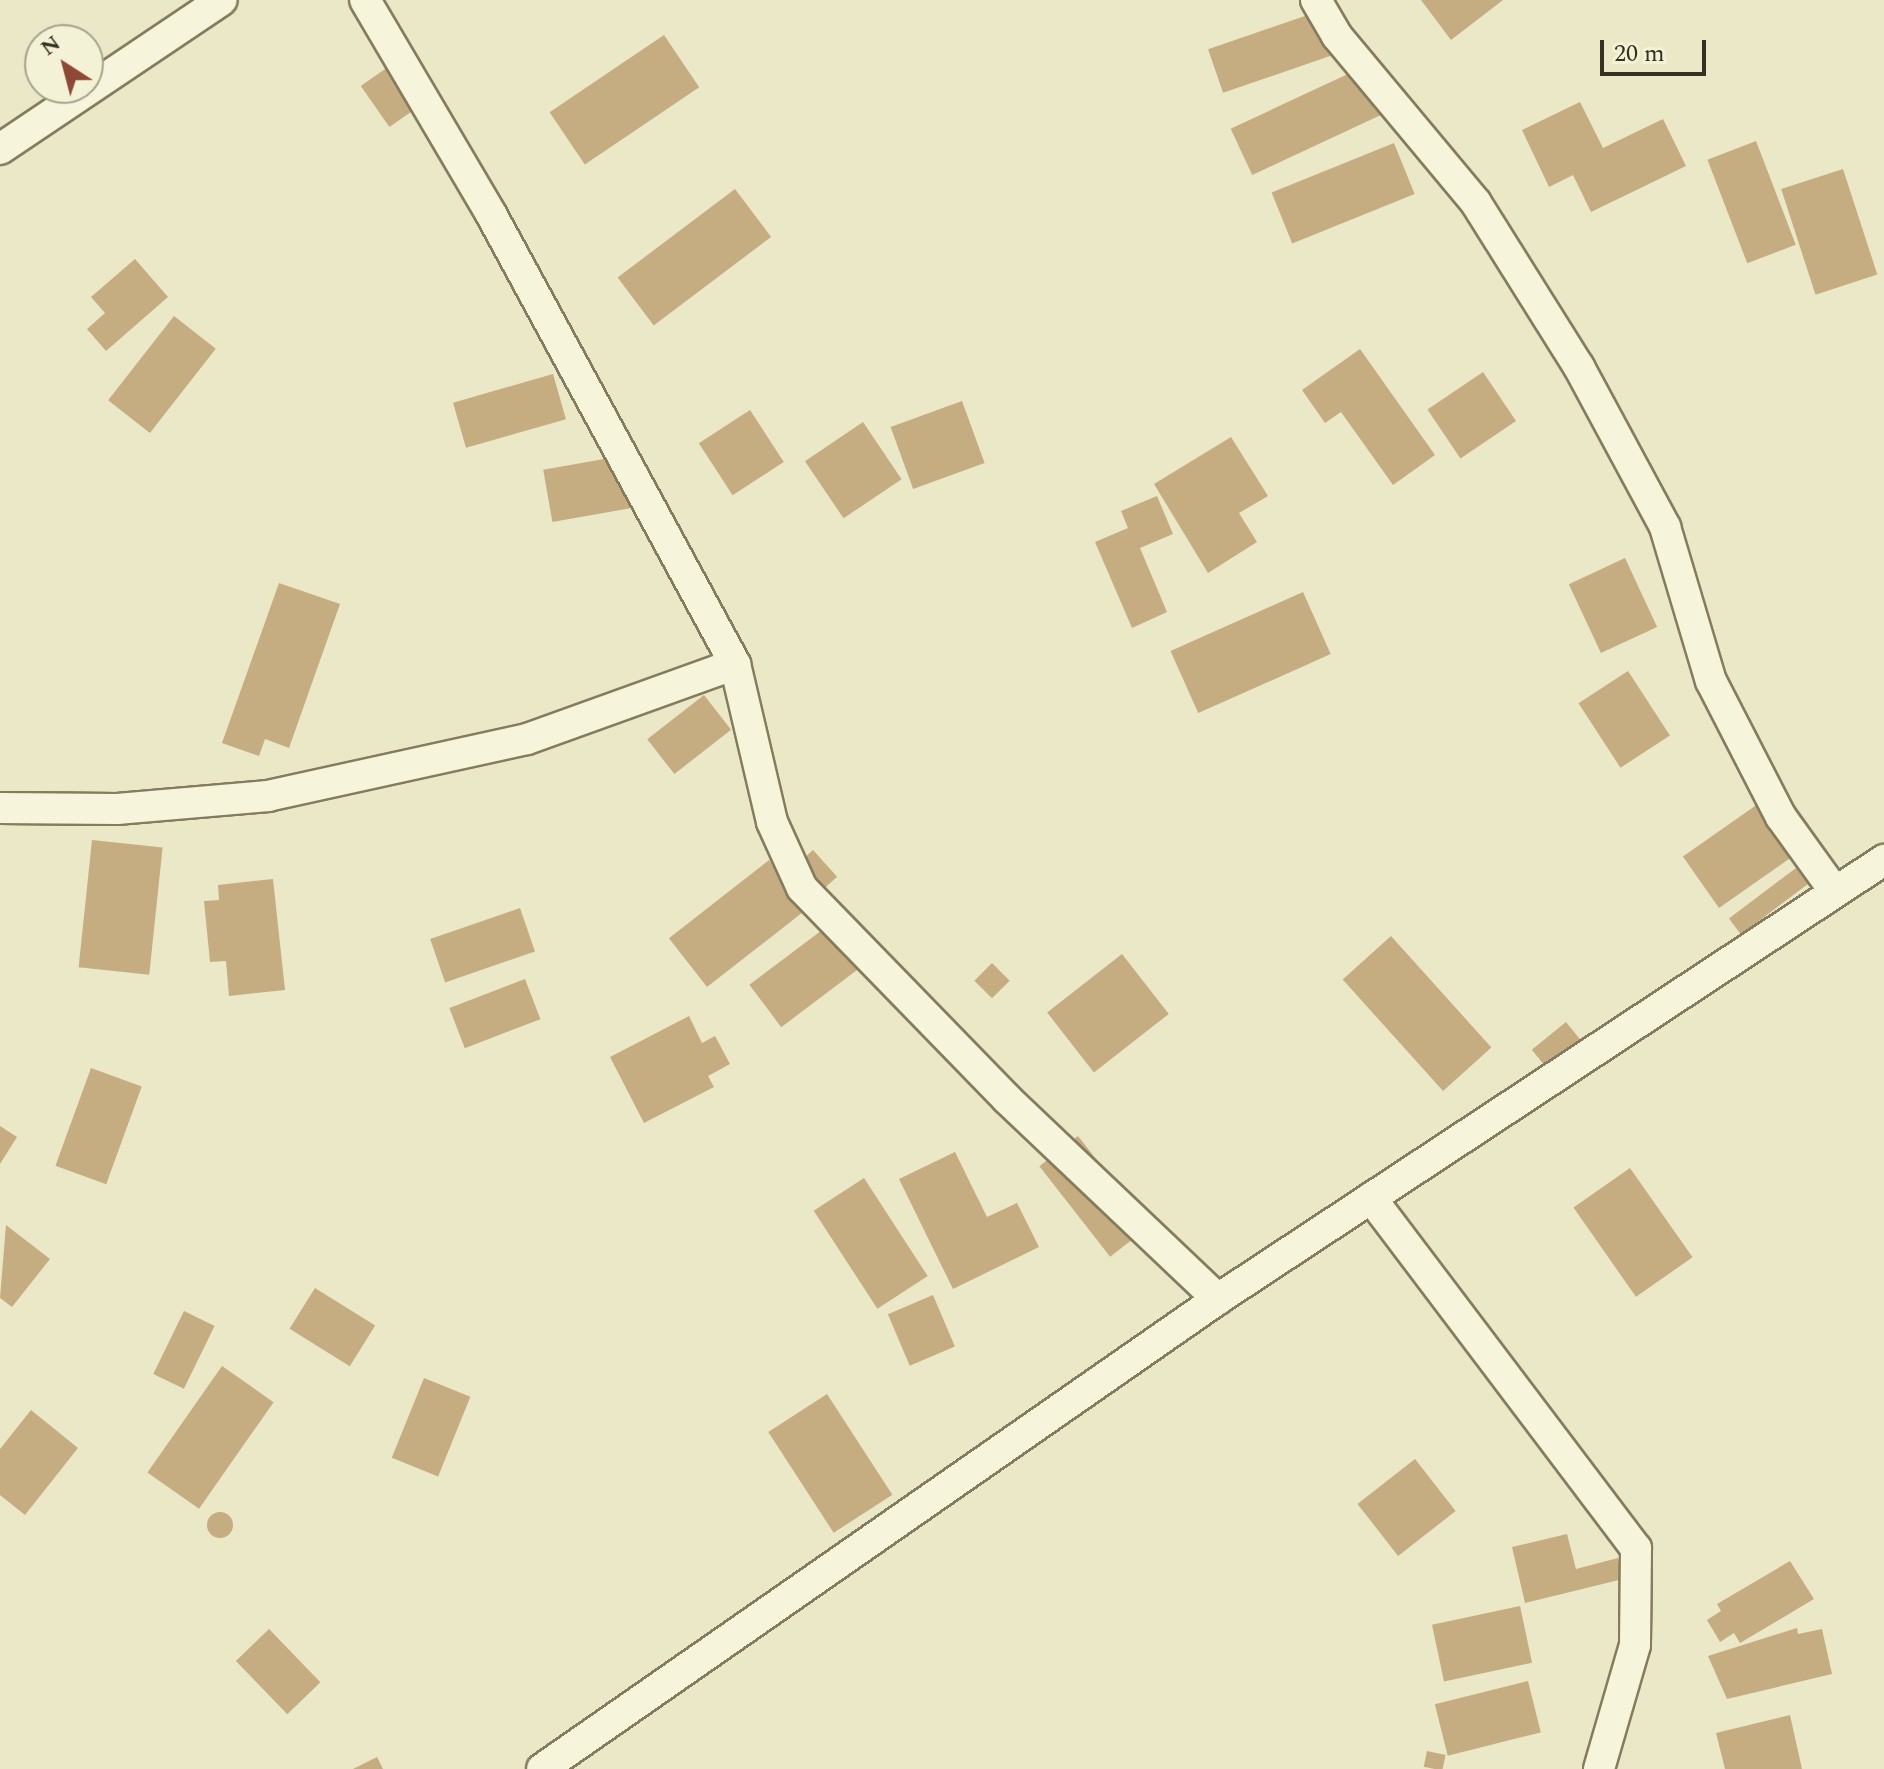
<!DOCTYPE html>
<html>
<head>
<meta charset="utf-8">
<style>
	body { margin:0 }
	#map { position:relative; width:1884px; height:1769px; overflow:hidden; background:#eae8c7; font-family:Spectral,serif }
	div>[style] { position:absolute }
	.building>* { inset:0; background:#c5ad81; transform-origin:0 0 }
	.round { border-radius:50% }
	.roads { filter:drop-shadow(2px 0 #857c5e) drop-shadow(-2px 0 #857c5e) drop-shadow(0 2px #857c5e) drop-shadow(0 -2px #857c5e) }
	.street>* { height:30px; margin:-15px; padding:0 15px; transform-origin:15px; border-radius:15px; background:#f6f4da }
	span { translate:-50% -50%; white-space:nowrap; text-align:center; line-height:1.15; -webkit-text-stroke:7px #f3f1d6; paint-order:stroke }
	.north { position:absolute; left:24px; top:24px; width:80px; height:80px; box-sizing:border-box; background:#f3f1d6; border:2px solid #a7a48e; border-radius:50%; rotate:324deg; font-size:22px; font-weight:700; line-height:32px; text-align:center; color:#363021 }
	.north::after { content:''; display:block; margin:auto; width:28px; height:36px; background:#8e4834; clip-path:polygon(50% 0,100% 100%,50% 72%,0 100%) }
	.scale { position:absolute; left:1600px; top:40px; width:106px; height:36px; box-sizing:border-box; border:4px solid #363021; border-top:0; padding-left:10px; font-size:24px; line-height:28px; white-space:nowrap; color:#363021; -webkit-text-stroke:6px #f3f1d6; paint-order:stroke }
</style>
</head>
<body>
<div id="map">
	<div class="building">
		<i style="clip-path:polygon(1421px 0,1503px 0,1451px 40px)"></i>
		<i style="left:1331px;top:7px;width:46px;height:130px;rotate:71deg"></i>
		<i style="left:664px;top:35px;width:63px;height:138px;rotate:56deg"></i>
		<i style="left:405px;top:55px;width:50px;height:54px;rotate:55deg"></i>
		<i style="left:1363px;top:67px;width:51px;height:146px;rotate:65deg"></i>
		<i style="clip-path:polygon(1580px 102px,1603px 148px,1663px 119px,1686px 166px,1591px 212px,1573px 175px,1549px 187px,1522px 130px)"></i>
		<i style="left:1756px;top:141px;width:111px;height:52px;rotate:69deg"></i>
		<i style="left:1394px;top:143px;width:55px;height:132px;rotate:68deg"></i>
		<i style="left:1843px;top:169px;width:111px;height:65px;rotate:72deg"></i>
		<i style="left:735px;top:189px;width:60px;height:147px;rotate:53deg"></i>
		<i style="clip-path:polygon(135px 259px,168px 297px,106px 351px,87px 329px,105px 313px,91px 297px)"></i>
		<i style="left:174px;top:316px;width:53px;height:107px;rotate:38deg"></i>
		<i style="clip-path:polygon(1360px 349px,1435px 455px,1393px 485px,1341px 412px,1325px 423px,1302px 390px)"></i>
		<i style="left:1483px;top:372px;width:59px;height:67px;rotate:56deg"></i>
		<i style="left:553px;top:374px;width:47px;height:104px;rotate:74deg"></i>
		<i style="left:962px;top:401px;width:66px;height:76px;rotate:70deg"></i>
		<i style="left:750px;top:410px;width:62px;height:61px;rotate:57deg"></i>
		<i style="left:863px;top:422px;width:69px;height:70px;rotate:56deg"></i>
		<i style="clip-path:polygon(1231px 437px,1268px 496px,1239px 513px,1257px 542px,1208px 573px,1154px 484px)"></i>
		<i style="left:621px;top:456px;width:53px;height:79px;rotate:80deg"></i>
		<i style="clip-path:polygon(1157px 496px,1173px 534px,1140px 548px,1167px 612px,1132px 628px,1095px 542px,1128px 528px,1121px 511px)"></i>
		<i style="left:1625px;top:558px;width:76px;height:62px;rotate:65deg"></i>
		<i style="clip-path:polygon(279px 583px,340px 604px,289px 748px,265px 739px,259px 756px,222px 743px)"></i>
		<i style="left:1303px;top:592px;width:68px;height:145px;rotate:66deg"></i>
		<i style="left:1628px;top:671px;width:77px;height:59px;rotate:57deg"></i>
		<i style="left:704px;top:695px;width:44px;height:72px;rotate:52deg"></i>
		<i style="left:1782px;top:787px;width:63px;height:121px;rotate:55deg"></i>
		<i style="left:92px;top:840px;width:71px;height:128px;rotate:6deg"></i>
		<i style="left:813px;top:850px;width:36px;height:29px;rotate:48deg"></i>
		<i style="left:769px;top:860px;width:62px;height:127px;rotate:52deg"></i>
		<i style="left:1796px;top:868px;width:20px;height:84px;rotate:53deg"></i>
		<i style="clip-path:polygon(273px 879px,285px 990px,229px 996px,226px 961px,210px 962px,204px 901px,219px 900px,218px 885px)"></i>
		<i style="left:520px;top:908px;width:46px;height:95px;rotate:71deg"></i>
		<i style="left:846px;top:912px;width:53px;height:121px;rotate:53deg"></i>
		<i style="left:1391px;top:936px;width:150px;height:65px;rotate:48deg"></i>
		<i style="left:1122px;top:954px;width:76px;height:95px;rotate:52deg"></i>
		<i style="left:992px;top:963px;width:25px;height:25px;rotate:45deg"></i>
		<i style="left:525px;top:979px;width:43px;height:81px;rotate:69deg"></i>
		<i style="clip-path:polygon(689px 1016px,702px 1043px,715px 1036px,730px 1064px,708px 1076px,714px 1087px,644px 1123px,610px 1057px)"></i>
		<i style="left:1566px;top:1022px;width:22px;height:44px;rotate:51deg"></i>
		<i style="left:91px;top:1068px;width:54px;height:104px;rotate:20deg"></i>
		<i style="clip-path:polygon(0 1126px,17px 1137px,0 1164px)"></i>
		<i style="left:1078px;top:1136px;width:115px;height:49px;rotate:52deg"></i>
		<i style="clip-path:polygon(955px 1152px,987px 1217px,1017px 1203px,1039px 1247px,953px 1289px,899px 1179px)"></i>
		<i style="left:1630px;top:1168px;width:109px;height:69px;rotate:55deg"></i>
		<i style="left:864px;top:1178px;width:117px;height:60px;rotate:57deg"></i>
		<i style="clip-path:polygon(6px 1225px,50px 1259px,12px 1307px,0 1298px)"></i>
		<i style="left:315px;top:1288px;width:71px;height:48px;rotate:32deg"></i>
		<i style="left:933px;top:1295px;width:56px;height:49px;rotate:67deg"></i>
		<i style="left:184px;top:1311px;width:34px;height:70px;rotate:26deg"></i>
		<i style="left:222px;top:1366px;width:63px;height:130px;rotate:35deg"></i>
		<i style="left:424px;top:1378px;width:50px;height:86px;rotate:22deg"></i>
		<i style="left:827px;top:1394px;width:120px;height:70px;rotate:57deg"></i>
		<i style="clip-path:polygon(31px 1410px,78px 1448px,25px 1515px,0 1495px,0 1449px)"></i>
		<i style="left:1415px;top:1459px;width:66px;height:73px;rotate:52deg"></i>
		<i class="round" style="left:207px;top:1512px;width:26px;height:26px"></i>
		<i style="clip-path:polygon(1567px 1534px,1576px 1569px,1618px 1558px,1623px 1579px,1525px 1603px,1512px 1547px)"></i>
		<i style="clip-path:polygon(1790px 1561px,1814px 1599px,1740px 1643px,1734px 1633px,1720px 1642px,1707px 1620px,1721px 1611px,1717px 1604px)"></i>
		<i style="left:1520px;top:1606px;width:58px;height:90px;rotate:78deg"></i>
		<i style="clip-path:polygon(1797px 1628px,1798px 1634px,1822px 1629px,1832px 1674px,1727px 1699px,1708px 1656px)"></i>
		<i style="left:269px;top:1629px;width:74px;height:46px;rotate:46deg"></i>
		<i style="left:1528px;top:1681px;width:53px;height:96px;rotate:76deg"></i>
		<i style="clip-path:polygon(1790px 1715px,1802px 1769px,1725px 1769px,1716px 1733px)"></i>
		<i style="left:1427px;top:1751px;width:19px;height:16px;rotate:12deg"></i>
		<i style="clip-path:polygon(377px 1757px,383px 1769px,353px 1769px)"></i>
	</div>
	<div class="roads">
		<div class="street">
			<i style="left:365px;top:0;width:248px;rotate:59.5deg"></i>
			<i style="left:491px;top:214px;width:512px;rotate:61.53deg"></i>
			<i style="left:735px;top:664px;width:162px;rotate:76.8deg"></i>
			<i style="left:772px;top:822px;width:72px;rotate:65.6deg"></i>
			<i style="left:802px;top:888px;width:294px;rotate:45.8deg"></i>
			<i style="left:1007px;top:1099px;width:291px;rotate:43.5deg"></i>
			<i style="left:1316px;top:0;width:42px;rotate:59.7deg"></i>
			<i style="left:1337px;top:36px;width:217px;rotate:50.2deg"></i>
			<i style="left:1476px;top:203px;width:194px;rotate:57.9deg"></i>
			<i style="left:1579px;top:367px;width:182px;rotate:61.7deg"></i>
			<i style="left:1665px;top:527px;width:161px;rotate:73.4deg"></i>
			<i style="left:1711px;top:681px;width:153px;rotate:62.8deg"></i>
			<i style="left:1781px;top:817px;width:92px;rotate:54.2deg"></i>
			<i style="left:0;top:149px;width:267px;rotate:-33.9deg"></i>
			<i style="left:0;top:808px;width:117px;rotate:0.5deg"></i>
			<i style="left:117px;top:809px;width:152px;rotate:-4.9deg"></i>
			<i style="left:268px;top:796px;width:265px;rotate:-12.4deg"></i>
			<i style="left:527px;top:739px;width:221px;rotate:-19.8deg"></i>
			<i style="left:1371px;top:1198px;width:439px;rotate:52.9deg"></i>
			<i style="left:1636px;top:1548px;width:97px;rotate:90.6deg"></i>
			<i style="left:1635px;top:1645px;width:129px;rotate:106.2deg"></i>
			<i style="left:542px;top:1769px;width:823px;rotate:-34.81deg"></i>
			<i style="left:1218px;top:1299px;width:798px;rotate:-33.39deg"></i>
		</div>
	</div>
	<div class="north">N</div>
	<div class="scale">20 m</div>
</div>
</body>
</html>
